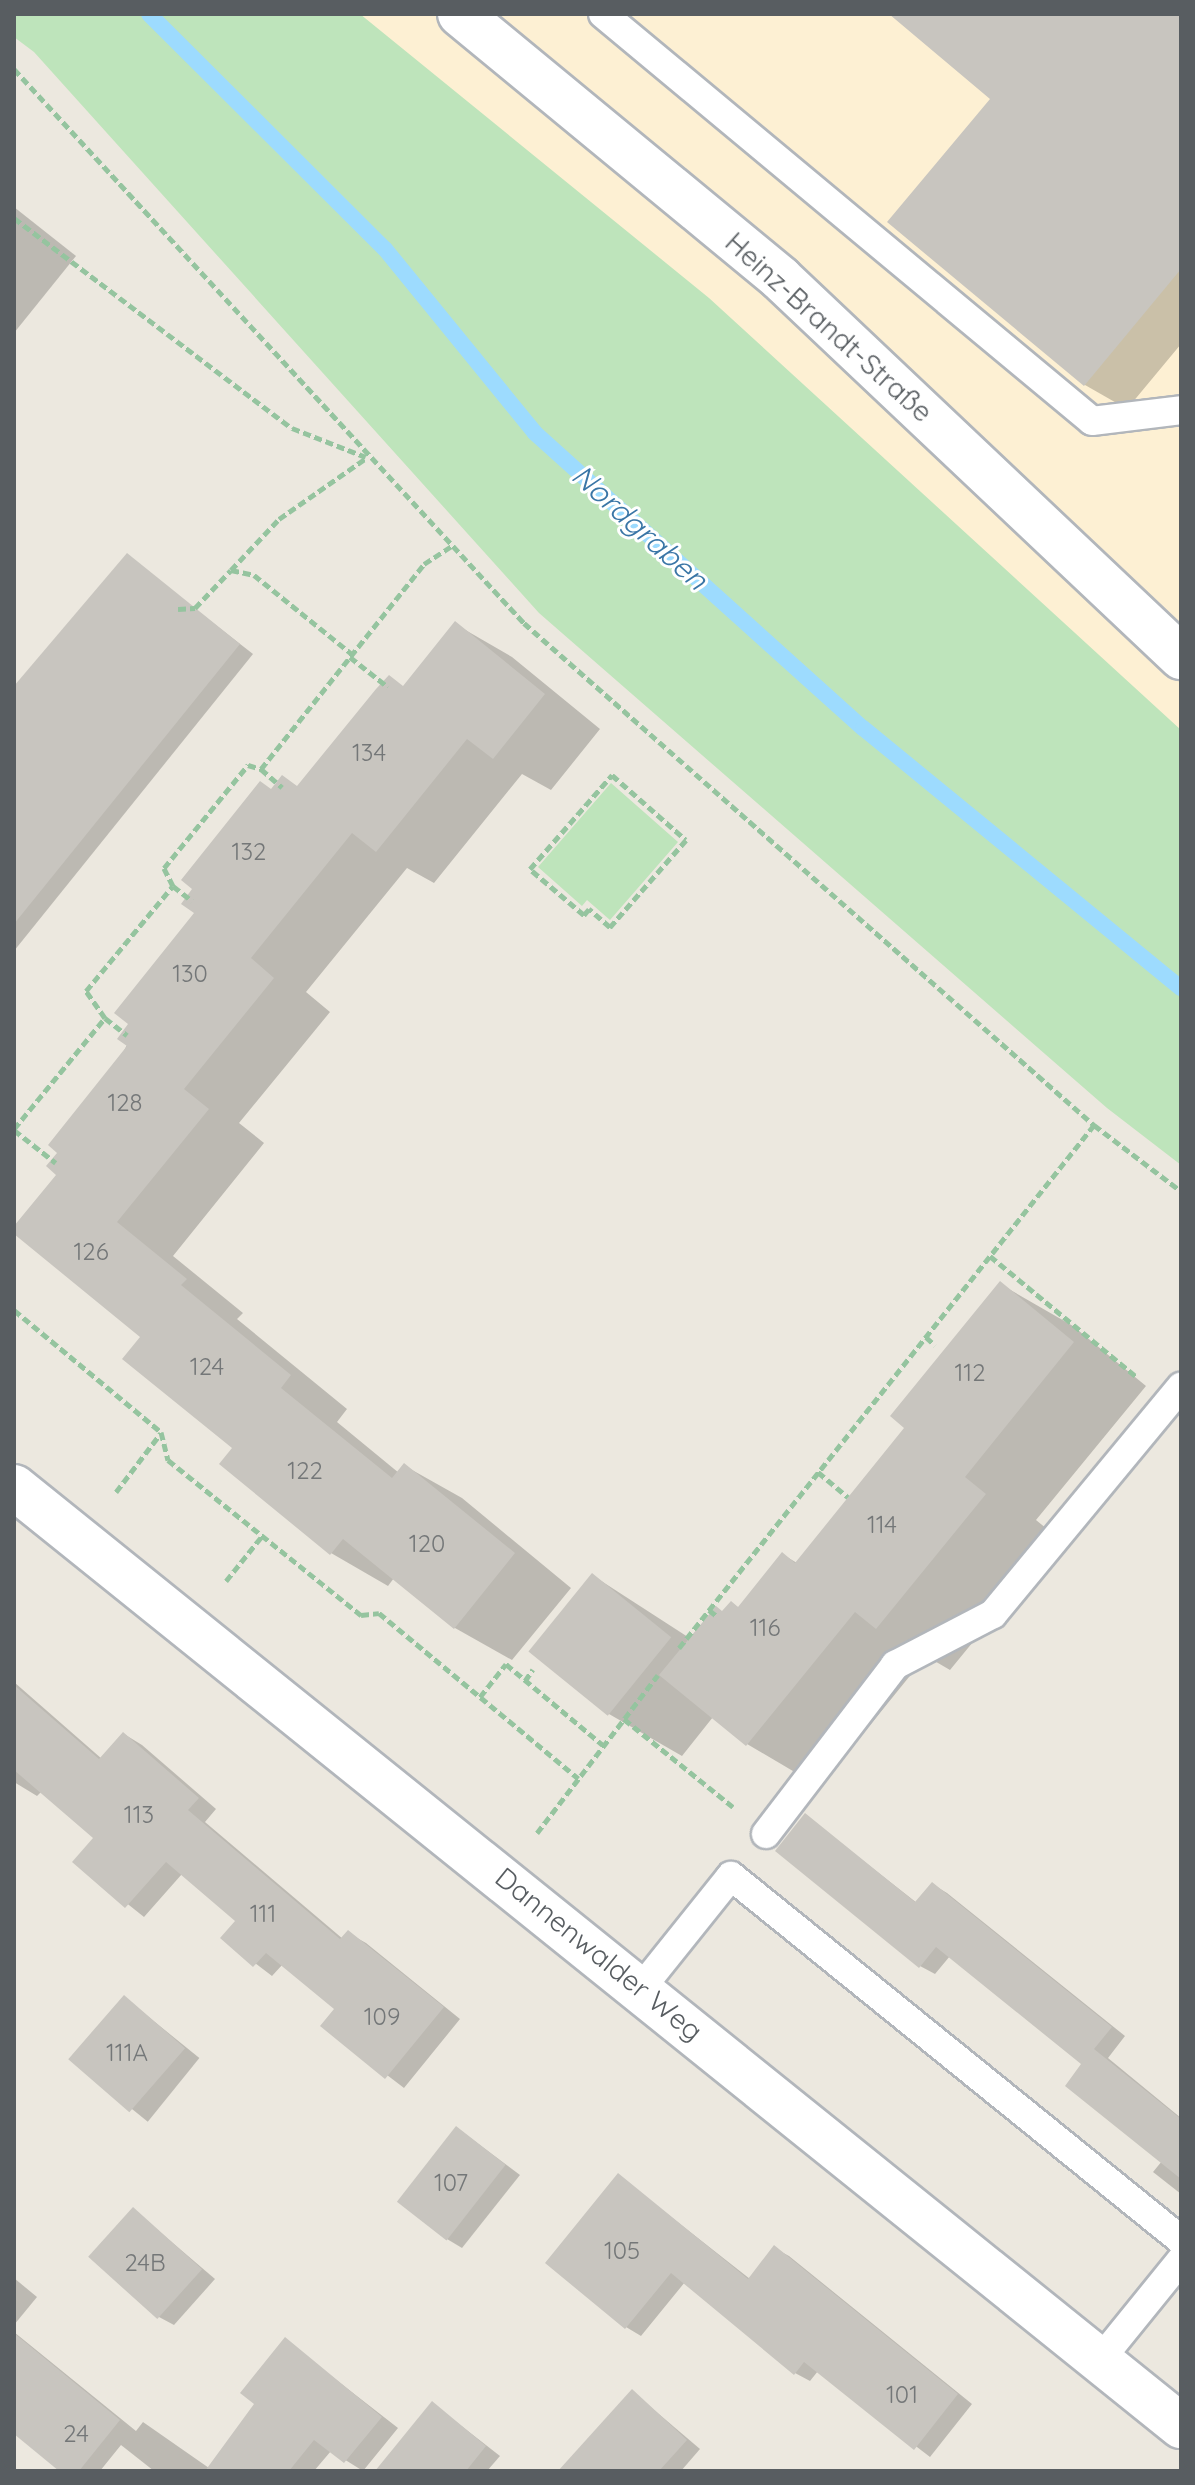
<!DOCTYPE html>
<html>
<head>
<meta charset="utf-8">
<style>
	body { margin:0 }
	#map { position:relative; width:1195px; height:2485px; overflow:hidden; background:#ece8df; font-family:Quicksand,sans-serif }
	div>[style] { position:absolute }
	.commercial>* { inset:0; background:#fdf0d3 }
	.green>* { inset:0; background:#bee4bb }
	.shadow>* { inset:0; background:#0003; transform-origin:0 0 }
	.stream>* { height:16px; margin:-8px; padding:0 8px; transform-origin:8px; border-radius:8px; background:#9ddbfe }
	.building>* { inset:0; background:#c8c5bf; transform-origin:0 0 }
	.path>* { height:5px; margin-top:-2.5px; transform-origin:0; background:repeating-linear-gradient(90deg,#95c49f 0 8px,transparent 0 12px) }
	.roads { filter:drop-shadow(2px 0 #b2b6bb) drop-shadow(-2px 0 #b2b6bb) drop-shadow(0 2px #b2b6bb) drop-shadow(0 -2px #b2b6bb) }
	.service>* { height:28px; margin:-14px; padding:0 14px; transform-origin:14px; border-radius:14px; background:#fff }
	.minor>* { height:44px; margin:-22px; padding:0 22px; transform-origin:22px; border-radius:22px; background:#fff }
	span { translate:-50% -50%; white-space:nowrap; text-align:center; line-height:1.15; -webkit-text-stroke:6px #fff; paint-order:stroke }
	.number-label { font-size:24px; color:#747778 }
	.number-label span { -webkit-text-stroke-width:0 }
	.street-label { font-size:28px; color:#585d61 }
	.water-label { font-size:30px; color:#3a76a6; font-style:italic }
	.frame { position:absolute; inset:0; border:16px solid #585d61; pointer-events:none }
</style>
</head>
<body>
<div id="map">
	<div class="commercial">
		<i style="clip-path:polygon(323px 14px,1181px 14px,1181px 821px)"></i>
	</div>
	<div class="green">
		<i style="clip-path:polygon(14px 14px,360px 14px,709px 298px,1181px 730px,1181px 1165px,1107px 1108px,539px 613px,34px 52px,14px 37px)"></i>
		<i style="clip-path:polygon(611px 783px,678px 842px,610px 920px,587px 900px,582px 906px,538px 867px)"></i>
	</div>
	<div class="shadow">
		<i style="clip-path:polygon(892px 14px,1181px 14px,1181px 344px,1127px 409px,1085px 385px,993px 98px)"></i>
		<i style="clip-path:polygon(14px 207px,76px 256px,14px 333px)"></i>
		<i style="clip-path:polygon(127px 556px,253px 654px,14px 951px,14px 693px)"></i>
		<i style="clip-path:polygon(455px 624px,512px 657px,600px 729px,551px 790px,522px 774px,434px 883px,407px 868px,306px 992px,330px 1012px,239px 1123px,264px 1143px,173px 1256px,243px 1313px,237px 1319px,347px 1409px,337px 1422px,399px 1473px,405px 1466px,462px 1498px,571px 1588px,512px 1660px,455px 1628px,394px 1578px,388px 1586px,331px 1553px,143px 1337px,14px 1232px,58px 1175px,197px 913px,272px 790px,298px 787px,405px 687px)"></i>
		<i style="clip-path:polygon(1000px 1284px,1073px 1326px,1146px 1386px,1036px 1520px,1058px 1538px,950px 1670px,926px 1656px,820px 1787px,747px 1744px,713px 1717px,682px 1756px,609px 1714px,535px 1653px,592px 1575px,691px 1639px,732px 1603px,739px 1608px,782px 1554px,797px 1563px,907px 1428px)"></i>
		<i style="clip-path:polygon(14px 1682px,102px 1759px,124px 1734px,142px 1745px,216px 1809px,205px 1822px,343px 1939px,348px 1933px,366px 1943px,460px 2019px,404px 2088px,323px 2026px,337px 2009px,283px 1964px,272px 1976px,222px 1938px,238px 1920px,182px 1874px,144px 1917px,75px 1862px,96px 1838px,42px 1791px,37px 1796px,14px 1782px)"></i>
		<i style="clip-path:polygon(806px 1816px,917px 1903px,932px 1884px,947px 1893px,1125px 2036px,1108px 2058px,1181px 2118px,1181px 2194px,1153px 2172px,1162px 2161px,1084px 2064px,950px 1956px,935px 1974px,920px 1966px)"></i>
		<i style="left:124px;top:1997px;width:97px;height:82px;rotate:39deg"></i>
		<i style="clip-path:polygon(457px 2128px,520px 2175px,462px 2248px,447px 2239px)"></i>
		<i style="clip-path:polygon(619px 2176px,750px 2279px,774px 2248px,789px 2256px,972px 2404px,930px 2457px,818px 2371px,810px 2381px,795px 2373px,685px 2282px,641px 2336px,626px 2327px,547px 2263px)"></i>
		<i style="clip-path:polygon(133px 2209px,215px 2279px,174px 2325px,159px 2317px)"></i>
		<i style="clip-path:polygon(14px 2278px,37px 2297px,14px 2325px)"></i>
		<i style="clip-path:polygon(14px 2332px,136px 2431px,143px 2422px,209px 2468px,257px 2403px,285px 2340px,398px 2428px,363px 2471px,331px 2451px,314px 2471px,154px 2471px,121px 2445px,100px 2471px,62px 2471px,14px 2432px)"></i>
		<i style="clip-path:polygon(633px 2392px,700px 2449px,681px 2471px,594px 2471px)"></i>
		<i style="clip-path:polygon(432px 2403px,500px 2456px,487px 2471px,398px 2471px)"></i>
	</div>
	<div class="stream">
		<i style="left:149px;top:14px;width:333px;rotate:44.9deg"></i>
		<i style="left:385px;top:249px;width:237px;rotate:50.8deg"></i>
		<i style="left:535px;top:433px;width:441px;rotate:42deg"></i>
		<i style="left:863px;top:728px;width:411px;rotate:39.3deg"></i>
	</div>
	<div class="building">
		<i style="clip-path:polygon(889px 14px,1181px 14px,1181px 269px,1084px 386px,887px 222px,990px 99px)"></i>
		<i style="clip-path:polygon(127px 553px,240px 644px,14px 924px,14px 686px)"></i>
		<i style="clip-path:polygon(455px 621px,545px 694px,493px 759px,467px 739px,376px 852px,352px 833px,251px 958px,274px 978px,184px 1089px,209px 1109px,117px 1222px,187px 1279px,181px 1285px,291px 1375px,281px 1388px,392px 1478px,404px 1463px,515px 1553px,454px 1629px,343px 1539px,330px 1555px,219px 1464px,232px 1448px,122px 1359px,140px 1337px,14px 1234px,14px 1226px,56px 1175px,46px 1166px,57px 1153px,48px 1145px,127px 1046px,117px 1039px,128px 1024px,114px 1013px,194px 913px,181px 904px,192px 889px,181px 880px,260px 781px,271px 789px,282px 775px,297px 786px,376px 689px,389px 675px,403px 686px)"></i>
		<i style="clip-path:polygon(1000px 1281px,1074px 1342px,965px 1477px,986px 1494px,876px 1629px,855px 1612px,746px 1746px,659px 1675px,716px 1606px,722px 1611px,731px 1601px,738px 1607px,782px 1552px,795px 1563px,904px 1428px,890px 1416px)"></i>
		<i style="left:592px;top:1573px;width:102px;height:101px;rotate:39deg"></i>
		<i style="clip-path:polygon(14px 1685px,99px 1759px,123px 1732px,199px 1798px,188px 1810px,340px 1939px,348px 1930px,444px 2007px,385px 2079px,320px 2026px,334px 2009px,266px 1953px,253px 1967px,220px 1938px,235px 1921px,166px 1862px,125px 1908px,72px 1862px,93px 1838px,14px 1770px)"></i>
		<i style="clip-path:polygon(805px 1813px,915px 1902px,932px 1882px,1112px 2027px,1094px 2049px,1181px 2119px,1181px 2179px,1065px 2086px,1081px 2064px,936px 1947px,919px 1968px,775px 1851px)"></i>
		<i style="left:124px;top:1995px;width:81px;height:85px;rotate:41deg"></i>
		<i style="left:456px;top:2126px;width:63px;height:96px;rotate:38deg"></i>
		<i style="clip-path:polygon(618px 2173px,748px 2279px,774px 2245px,958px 2394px,914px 2450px,804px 2362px,794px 2375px,671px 2273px,625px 2329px,545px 2263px)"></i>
		<i style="left:133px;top:2207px;width:93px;height:67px;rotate:42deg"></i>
		<i style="clip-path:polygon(14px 2333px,120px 2420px,79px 2471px,59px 2471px,14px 2434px)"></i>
		<i style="clip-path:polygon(285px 2337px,382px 2417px,344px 2463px,314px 2440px,289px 2471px,205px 2471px,254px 2404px,240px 2393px)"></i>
		<i style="clip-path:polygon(632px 2389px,687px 2440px,659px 2471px,558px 2471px)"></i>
		<i style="clip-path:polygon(432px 2401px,486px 2446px,466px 2471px,375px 2471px)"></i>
	</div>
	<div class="path">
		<i style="left:14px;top:69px;width:753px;rotate:47.37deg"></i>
		<i style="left:524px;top:623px;width:760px;rotate:41.37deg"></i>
		<i style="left:1094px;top:1125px;width:109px;rotate:37.2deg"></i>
		<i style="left:14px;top:218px;width:348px;rotate:37.1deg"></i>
		<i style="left:292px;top:428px;width:79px;rotate:21.4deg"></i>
		<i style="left:231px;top:570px;width:70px;rotate:-46.7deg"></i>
		<i style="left:279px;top:519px;width:106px;rotate:-35deg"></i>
		<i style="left:178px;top:609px;width:17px;rotate:-3deg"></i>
		<i style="left:195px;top:608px;width:52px;rotate:-46.5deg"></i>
		<i style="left:231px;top:570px;width:24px;rotate:12deg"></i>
		<i style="left:254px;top:575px;width:126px;rotate:38.9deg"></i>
		<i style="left:350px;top:657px;width:48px;rotate:38.3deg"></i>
		<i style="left:261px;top:769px;width:28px;rotate:41deg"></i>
		<i style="left:612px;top:775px;width:98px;rotate:41.3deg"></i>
		<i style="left:686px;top:840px;width:116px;rotate:131.1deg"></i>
		<i style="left:610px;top:927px;width:28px;rotate:-139deg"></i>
		<i style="left:589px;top:909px;width:8px;rotate:130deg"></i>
		<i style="left:584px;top:915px;width:71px;rotate:-139.6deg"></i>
		<i style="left:530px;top:869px;width:125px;rotate:-48.9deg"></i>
		<i style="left:173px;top:886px;width:24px;rotate:38deg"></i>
		<i style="left:105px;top:1018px;width:28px;rotate:38deg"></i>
		<i style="left:14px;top:1129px;width:144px;rotate:-50.7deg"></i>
		<i style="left:105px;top:1018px;width:33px;rotate:-125deg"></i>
		<i style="left:86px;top:991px;width:136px;rotate:-50.4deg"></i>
		<i style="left:173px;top:886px;width:20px;rotate:-117deg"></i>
		<i style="left:164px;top:868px;width:133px;rotate:-50.8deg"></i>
		<i style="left:248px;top:765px;width:14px;rotate:17deg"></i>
		<i style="left:261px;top:769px;width:262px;rotate:-51.5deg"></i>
		<i style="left:424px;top:564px;width:33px;rotate:-33deg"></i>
		<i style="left:14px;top:1130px;width:53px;rotate:38.2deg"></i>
		<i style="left:990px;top:1256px;width:190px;rotate:39.5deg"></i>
		<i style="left:14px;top:1310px;width:191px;rotate:39.7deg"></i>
		<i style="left:161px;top:1432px;width:29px;rotate:76deg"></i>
		<i style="left:168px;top:1460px;width:248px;rotate:38.8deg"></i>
		<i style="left:361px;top:1615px;width:18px;rotate:-6deg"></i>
		<i style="left:379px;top:1613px;width:259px;rotate:39.7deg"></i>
		<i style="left:926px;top:1337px;width:12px;rotate:42deg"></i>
		<i style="left:818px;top:1472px;width:39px;rotate:40deg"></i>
		<i style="left:116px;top:1492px;width:74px;rotate:-52.7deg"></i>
		<i style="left:226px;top:1581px;width:58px;rotate:-51.3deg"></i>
		<i style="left:709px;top:1610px;width:11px;rotate:38deg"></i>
		<i style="left:679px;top:1648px;width:668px;rotate:-51.57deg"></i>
		<i style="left:525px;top:1681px;width:14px;rotate:-56deg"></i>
		<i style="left:480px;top:1697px;width:42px;rotate:-51.8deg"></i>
		<i style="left:506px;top:1664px;width:126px;rotate:39.9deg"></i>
		<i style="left:624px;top:1719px;width:140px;rotate:38.9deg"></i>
		<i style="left:537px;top:1833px;width:199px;rotate:-52.6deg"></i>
	</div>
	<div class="roads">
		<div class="service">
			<i style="left:603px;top:14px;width:636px;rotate:39.77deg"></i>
			<i style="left:1092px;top:421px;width:90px;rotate:-7deg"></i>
			<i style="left:766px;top:1834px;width:213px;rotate:-52.6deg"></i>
			<i style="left:895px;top:1665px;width:110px;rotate:-27.5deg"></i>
			<i style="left:993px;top:1614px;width:295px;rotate:-50.4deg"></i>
			<i style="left:642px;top:1987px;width:142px;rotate:-51.3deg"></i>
			<i style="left:731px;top:1876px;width:579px;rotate:38.97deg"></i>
			<i style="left:1100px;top:2360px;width:129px;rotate:-51deg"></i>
		</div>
		<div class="minor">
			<i style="left:460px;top:14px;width:415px;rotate:39.5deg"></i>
			<i style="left:780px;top:278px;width:552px;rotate:43.38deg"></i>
			<i style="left:14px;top:1487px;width:1498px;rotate:38.82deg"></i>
		</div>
	</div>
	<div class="number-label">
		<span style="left:369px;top:753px">134</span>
		<span style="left:249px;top:852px">132</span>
		<span style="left:190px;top:974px">130</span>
		<span style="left:125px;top:1103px">128</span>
		<span style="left:91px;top:1252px">126</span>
		<span style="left:207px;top:1367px">124</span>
		<span style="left:970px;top:1373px">112</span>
		<span style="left:305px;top:1471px">122</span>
		<span style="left:882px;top:1525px">114</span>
		<span style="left:427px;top:1544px">120</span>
		<span style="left:765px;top:1628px">116</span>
		<span style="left:139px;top:1815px">113</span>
		<span style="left:263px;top:1914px">111</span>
		<span style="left:382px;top:2017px">109</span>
		<span style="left:127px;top:2053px">111A</span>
		<span style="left:451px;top:2183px">107</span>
		<span style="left:622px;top:2251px">105</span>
		<span style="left:145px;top:2263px">24B</span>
		<span style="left:902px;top:2395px">101</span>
		<span style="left:76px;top:2434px">24</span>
	</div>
	<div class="street-label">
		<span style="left:829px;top:327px;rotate:42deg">Heinz-Brandt-Straße</span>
		<span style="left:599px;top:1954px;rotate:39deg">Dannenwalder Weg</span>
	</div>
	<div class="water-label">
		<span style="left:640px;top:527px;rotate:42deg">Nordgraben</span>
	</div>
	<div class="frame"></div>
</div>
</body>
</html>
